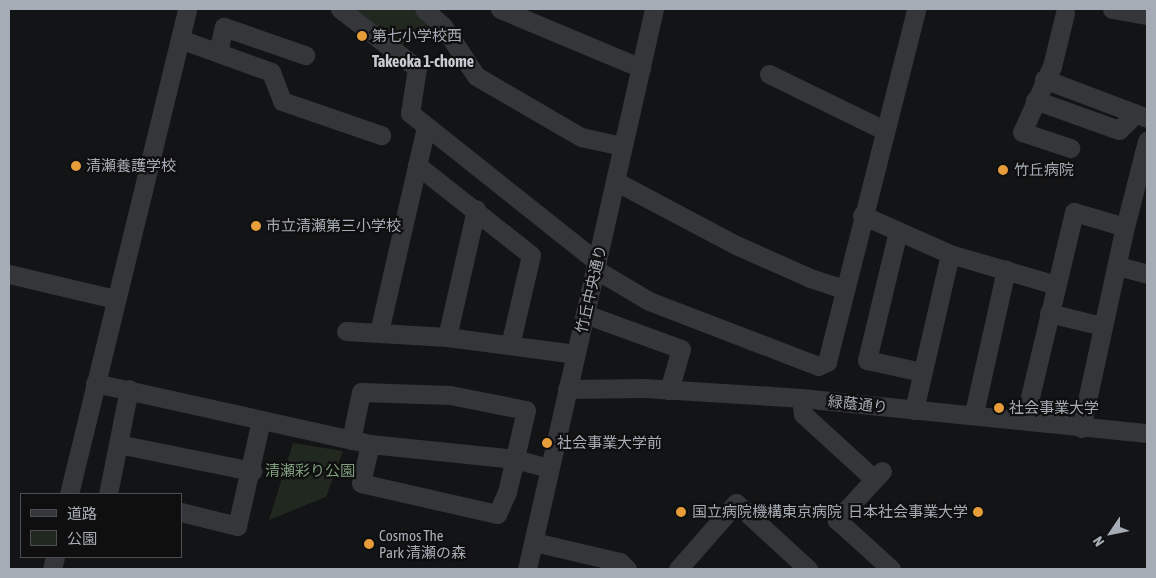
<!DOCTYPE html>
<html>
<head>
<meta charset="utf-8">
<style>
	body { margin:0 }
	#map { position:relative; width:1156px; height:578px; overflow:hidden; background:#131415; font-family:"Asap Condensed","Noto Sans JP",sans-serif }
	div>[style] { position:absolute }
	.green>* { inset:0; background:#202820 }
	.minor>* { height:19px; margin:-9.5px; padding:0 9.5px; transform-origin:9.5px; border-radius:9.5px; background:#35363a }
	.dots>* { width:14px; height:14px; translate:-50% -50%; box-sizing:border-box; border:2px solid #0f0f10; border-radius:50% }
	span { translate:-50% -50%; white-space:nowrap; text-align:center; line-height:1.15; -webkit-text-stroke:4.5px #0f0f10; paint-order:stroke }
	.poi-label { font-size:15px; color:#a6acb5 }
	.left { translate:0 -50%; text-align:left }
	.right { translate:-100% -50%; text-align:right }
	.street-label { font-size:15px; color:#a6acb5 }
	.park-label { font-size:15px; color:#7f9f7e }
	.neighbourhood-label { font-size:16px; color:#c7cad1; font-weight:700 }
	.frame { position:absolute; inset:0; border:10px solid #a6acb5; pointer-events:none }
	.legend { position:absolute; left:20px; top:493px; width:162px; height:65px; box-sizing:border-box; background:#0f0f10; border:1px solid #4b4e52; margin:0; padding:6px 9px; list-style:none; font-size:15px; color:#a6acb5 }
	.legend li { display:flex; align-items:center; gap:10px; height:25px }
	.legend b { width:25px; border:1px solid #4b4e52 }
	.north { position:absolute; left:1086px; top:508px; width:50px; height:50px; -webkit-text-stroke:4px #0f0f10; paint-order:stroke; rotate:236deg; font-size:14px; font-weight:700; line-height:20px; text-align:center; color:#a6acb5 }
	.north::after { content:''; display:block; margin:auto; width:18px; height:22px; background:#a6acb5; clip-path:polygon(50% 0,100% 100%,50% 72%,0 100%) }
</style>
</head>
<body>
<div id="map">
	<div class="green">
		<i style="clip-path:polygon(355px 9px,413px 9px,433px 27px,402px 45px)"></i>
		<i style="clip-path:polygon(293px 443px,343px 451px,326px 497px,269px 520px)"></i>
	</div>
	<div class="minor">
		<i style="left:340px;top:9px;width:97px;rotate:37.5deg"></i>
		<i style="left:417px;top:68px;width:46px;rotate:98.8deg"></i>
		<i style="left:410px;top:113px;width:239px;rotate:38.5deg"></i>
		<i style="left:424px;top:9px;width:25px;rotate:42deg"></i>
		<i style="left:443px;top:26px;width:60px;rotate:56.6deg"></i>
		<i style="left:476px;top:76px;width:121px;rotate:30.2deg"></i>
		<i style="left:581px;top:137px;width:42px;rotate:12.4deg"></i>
		<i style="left:500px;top:9px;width:153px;rotate:22.7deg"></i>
		<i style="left:1112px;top:9px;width:36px;rotate:10deg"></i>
		<i style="left:1065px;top:13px;width:55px;rotate:103.8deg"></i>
		<i style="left:1052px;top:66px;width:72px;rotate:114.4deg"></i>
		<i style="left:1022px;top:132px;width:51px;rotate:18.4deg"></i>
		<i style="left:180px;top:39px;width:97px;rotate:19.9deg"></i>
		<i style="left:271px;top:72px;width:31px;rotate:69deg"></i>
		<i style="left:282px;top:101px;width:105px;rotate:19deg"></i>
		<i style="left:218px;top:52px;width:26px;rotate:-77deg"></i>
		<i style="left:224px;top:27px;width:86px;rotate:19.1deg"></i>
		<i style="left:769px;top:74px;width:128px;rotate:26deg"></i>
		<i style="left:1044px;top:79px;width:110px;rotate:20.7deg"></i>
		<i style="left:1035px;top:100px;width:89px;rotate:19.7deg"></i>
		<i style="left:1119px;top:130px;width:23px;rotate:-45deg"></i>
		<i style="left:417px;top:165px;width:145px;rotate:38.3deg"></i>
		<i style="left:531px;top:255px;width:92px;rotate:103.1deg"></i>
		<i style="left:615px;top:181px;width:137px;rotate:27.9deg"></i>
		<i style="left:736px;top:245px;width:81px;rotate:24deg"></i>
		<i style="left:810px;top:278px;width:36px;rotate:18deg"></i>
		<i style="left:862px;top:215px;width:96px;rotate:23.9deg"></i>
		<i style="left:950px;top:254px;width:110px;rotate:16.3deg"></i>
		<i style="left:898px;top:231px;width:133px;rotate:103.5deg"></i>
		<i style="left:867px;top:360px;width:56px;rotate:12.3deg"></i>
		<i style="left:1118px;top:266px;width:30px;rotate:15deg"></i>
		<i style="left:595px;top:269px;width:63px;rotate:30.7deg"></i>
		<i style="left:649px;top:301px;width:181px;rotate:21deg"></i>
		<i style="left:818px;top:366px;width:10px;rotate:-24deg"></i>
		<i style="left:827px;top:362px;width:364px;rotate:-75.8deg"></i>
		<i style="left:9px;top:274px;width:109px;rotate:13.3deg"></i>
		<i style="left:1049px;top:313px;width:55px;rotate:13.8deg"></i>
		<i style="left:585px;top:314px;width:102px;rotate:20deg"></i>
		<i style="left:681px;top:349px;width:43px;rotate:106.3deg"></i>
		<i style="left:346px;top:331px;width:101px;rotate:3.4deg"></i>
		<i style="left:447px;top:337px;width:130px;rotate:7.5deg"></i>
		<i style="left:379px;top:332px;width:211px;rotate:-77.1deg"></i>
		<i style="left:447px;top:337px;width:131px;rotate:-77.2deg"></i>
		<i style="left:95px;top:383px;width:282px;rotate:12.5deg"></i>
		<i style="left:370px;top:444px;width:146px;rotate:5.9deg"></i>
		<i style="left:515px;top:459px;width:35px;rotate:15deg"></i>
		<i style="left:567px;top:389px;width:77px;rotate:-0.7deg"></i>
		<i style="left:644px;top:388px;width:157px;rotate:3.6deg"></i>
		<i style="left:801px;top:398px;width:348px;rotate:5.8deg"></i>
		<i style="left:801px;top:398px;width:16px;rotate:83deg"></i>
		<i style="left:803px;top:414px;width:96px;rotate:42.5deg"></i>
		<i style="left:914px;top:410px;width:160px;rotate:-77deg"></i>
		<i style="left:974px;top:413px;width:147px;rotate:-77.4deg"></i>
		<i style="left:1025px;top:418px;width:212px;rotate:-76.6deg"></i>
		<i style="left:1074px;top:212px;width:53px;rotate:16.4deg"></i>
		<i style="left:1081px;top:428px;width:206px;rotate:-77.7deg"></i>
		<i style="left:1125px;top:227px;width:89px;rotate:-75.7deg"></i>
		<i style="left:351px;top:440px;width:49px;rotate:-78.2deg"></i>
		<i style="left:361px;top:392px;width:89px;rotate:1.9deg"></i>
		<i style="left:450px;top:395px;width:77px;rotate:11.2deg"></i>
		<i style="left:526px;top:410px;width:84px;rotate:103deg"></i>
		<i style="left:507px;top:492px;width:24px;rotate:114deg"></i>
		<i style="left:497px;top:514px;width:139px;rotate:-167.2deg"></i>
		<i style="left:361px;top:483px;width:40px;rotate:-77deg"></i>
		<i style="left:118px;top:444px;width:137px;rotate:11.4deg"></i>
		<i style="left:882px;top:471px;width:67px;rotate:132.6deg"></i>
		<i style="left:837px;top:520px;width:73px;rotate:42.2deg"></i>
		<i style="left:69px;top:494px;width:499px;rotate:-76.3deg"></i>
		<i style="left:108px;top:494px;width:107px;rotate:-78.7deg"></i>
		<i style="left:181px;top:512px;width:58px;rotate:14deg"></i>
		<i style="left:237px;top:526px;width:109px;rotate:-77.2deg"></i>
		<i style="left:534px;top:542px;width:88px;rotate:13.1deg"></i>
		<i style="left:620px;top:562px;width:10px;rotate:45deg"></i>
		<i style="left:52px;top:569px;width:12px;rotate:-76deg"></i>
		<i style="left:527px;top:569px;width:574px;rotate:-77.22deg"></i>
		<i style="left:678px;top:569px;width:88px;rotate:-48.7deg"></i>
		<i style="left:736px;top:503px;width:98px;rotate:42.5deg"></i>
	</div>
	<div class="dots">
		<i style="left:362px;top:36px;background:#e79d3a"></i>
		<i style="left:76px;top:166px;background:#e79d3a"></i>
		<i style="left:1003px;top:170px;background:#e79d3a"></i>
		<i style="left:256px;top:226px;background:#e79d3a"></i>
		<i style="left:999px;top:408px;background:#e79d3a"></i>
		<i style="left:547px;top:443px;background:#e79d3a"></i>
		<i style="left:681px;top:512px;background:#e79d3a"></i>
		<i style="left:978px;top:512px;background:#e79d3a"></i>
		<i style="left:369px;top:544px;background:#e79d3a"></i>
	</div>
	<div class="poi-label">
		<span class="left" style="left:372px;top:36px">第七小学校西</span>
		<span class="left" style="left:86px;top:166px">清瀬養護学校</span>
		<span class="left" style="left:1014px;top:170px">竹丘病院</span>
		<span class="left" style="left:266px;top:226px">市立清瀬第三小学校</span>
		<span class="left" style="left:1009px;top:408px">社会事業大学</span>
		<span class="left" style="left:557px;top:443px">社会事業大学前</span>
		<span class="left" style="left:692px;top:512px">国立病院機構東京病院</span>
		<span class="right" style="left:968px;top:512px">日本社会事業大学</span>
		<span class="left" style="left:379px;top:544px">Cosmos The<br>Park 清瀬の森</span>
	</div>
	<div class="street-label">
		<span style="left:591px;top:289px;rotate:-77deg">竹丘中央通り</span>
		<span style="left:858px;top:404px;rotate:6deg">緑蔭通り</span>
	</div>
	<div class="park-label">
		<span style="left:310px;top:471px">清瀬彩り公園</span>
	</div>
	<div class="neighbourhood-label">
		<span style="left:423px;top:61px">Takeoka 1-chome</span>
	</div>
	<div class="frame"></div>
	<ul class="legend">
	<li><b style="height:6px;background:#35363a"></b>道路</li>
	<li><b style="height:14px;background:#202820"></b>公園</li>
	</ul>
	<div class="north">N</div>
</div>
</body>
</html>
